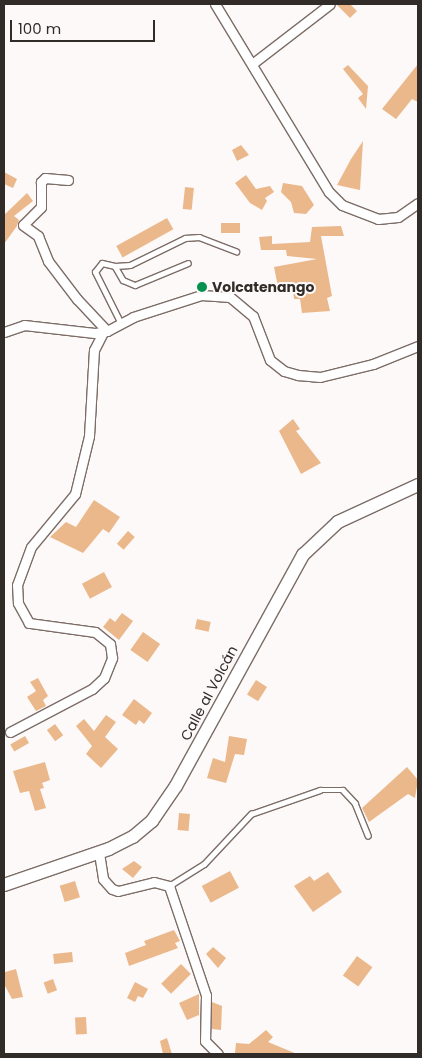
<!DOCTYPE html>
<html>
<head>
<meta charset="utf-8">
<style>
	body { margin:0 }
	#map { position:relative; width:422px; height:1058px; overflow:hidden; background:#fdf9f8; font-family:Poppins,sans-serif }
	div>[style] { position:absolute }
	.building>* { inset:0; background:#ebb88b; transform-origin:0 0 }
	.roads { filter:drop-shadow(1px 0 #7c6d67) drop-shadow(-1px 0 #7c6d67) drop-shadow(0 1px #7c6d67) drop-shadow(0 -1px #7c6d67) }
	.lane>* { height:4.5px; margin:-2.25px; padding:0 2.25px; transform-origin:2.25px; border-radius:2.25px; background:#fff }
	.street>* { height:9px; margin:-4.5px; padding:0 4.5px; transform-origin:4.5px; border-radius:4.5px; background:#fff }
	.secondary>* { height:12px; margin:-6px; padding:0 6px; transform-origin:6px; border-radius:6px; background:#fff }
	.dots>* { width:14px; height:14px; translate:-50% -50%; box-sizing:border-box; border:2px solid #fdf9f8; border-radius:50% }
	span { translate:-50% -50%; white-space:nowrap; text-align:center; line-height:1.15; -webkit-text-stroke:4px #fdf9f8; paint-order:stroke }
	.poi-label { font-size:14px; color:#322c29; font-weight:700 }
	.left { translate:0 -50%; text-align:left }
	.street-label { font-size:14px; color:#322c29 }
	.frame { position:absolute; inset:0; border:5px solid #322c29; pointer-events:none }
	.scale { position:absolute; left:10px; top:20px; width:145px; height:22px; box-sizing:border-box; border:2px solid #322c29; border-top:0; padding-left:6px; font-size:15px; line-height:18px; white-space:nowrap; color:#322c29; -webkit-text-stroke:4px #fdf9f8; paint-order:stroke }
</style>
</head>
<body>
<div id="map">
	<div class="building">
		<i style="clip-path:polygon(336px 4px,350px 4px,357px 11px,350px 18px)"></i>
		<i style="clip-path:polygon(418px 64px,418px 102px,412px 99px,396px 119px,382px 109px)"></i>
		<i style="clip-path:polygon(348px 65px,368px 86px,366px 109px,358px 98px,363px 94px,343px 69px)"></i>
		<i style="clip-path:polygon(363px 141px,360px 190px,337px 185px,351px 159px)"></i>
		<i style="clip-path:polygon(241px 145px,249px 155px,237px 161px,232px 150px)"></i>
		<i style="clip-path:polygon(4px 172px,17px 179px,13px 188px,4px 184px)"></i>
		<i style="clip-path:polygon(246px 175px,256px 189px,270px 186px,274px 192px,265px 198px,267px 201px,262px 210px,250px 203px,235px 183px)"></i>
		<i style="clip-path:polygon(283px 183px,302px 186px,314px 205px,306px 214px,294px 213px,291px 202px,281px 192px)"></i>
		<i style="left:185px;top:187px;width:9px;height:22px;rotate:6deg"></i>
		<i style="clip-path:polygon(27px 193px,33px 201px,14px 216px,19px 220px,17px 226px,4px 244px,4px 215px)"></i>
		<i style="left:167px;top:218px;width:13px;height:58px;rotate:61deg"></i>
		<i style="left:221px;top:223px;width:19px;height:10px"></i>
		<i style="clip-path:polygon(341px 226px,344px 236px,321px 236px,332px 296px,327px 298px,330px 311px,302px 313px,300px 299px,294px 299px,293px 290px,279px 292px,274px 267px,317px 259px,287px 256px,286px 250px,261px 250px,259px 237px,272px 236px,272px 244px,310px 242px,312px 227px)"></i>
		<i style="clip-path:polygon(293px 419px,300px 429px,296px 431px,321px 463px,301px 474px,279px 431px)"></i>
		<i style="clip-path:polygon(94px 500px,120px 517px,109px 533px,103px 529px,83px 553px,50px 537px,66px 522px,76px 527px)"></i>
		<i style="left:128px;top:531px;width:9px;height:17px;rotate:41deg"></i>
		<i style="left:104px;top:572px;width:17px;height:25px;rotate:62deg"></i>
		<i style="clip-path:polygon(122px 613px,133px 621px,119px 640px,103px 627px,110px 618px,115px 622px)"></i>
		<i style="left:197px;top:619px;width:14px;height:10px;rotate:12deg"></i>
		<i style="left:143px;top:632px;width:21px;height:22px;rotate:35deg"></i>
		<i style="clip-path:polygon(38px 678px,48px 696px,43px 700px,46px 706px,36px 711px,27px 697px,36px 691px,30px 682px)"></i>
		<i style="left:256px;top:680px;width:13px;height:17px;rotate:32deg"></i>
		<i style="clip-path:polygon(134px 699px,152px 713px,144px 724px,139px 720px,136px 725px,122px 715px)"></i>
		<i style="clip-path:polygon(106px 715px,116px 722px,105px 737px,118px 749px,101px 768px,86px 754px,92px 746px,76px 726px,84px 719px,94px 731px)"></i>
		<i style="left:55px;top:724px;width:14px;height:10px;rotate:54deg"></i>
		<i style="left:25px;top:736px;width:8px;height:17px;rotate:60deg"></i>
		<i style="clip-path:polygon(229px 736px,247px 739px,244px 755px,235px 754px,226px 783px,207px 778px,213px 758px,225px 762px)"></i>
		<i style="clip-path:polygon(45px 762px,50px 780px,42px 783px,44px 788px,40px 789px,46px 808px,35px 811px,29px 791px,20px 793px,13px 771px)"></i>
		<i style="clip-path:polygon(407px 767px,418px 780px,415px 798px,408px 794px,369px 822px,362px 808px)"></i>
		<i style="left:179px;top:813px;width:11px;height:17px;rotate:5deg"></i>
		<i style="clip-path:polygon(134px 861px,142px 867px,133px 878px,122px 869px)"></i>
		<i style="left:230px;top:871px;width:19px;height:32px;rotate:62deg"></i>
		<i style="clip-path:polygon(328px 872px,342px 892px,313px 912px,294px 886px,310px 876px,314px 881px)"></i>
		<i style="left:75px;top:881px;width:17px;height:16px;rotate:73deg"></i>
		<i style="clip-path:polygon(174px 930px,180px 941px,175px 943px,178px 948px,129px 966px,125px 953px,146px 945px,144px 941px)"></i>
		<i style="clip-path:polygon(213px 947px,226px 958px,218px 968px,206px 954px)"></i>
		<i style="left:72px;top:952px;width:10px;height:19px;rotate:84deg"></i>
		<i style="left:357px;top:956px;width:19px;height:24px;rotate:36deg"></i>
		<i style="left:181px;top:964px;width:14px;height:28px;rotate:45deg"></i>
		<i style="clip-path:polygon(16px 969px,23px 997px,12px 999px,4px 984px,5px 972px)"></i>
		<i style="left:53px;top:979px;width:12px;height:10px;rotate:70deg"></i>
		<i style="clip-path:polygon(135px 982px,148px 989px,143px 998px,138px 996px,135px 1002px,127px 998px)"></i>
		<i style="clip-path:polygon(199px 994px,199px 1015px,187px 1020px,179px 1003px)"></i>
		<i style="clip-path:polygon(212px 1002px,222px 1006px,221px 1030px,212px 1029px)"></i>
		<i style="left:86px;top:1017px;width:17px;height:11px;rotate:87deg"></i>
		<i style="clip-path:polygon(266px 1030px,273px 1037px,268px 1042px,297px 1054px,235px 1053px,236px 1043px,249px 1044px)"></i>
		<i style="clip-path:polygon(167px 1038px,172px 1054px,163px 1054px,160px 1041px)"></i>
	</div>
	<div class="roads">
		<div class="lane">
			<i style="left:115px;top:266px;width:16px;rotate:60deg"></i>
			<i style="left:123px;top:280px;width:13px;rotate:23deg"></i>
			<i style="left:135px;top:285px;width:57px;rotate:-22.5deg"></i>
			<i style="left:121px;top:324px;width:58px;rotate:-116.6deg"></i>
			<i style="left:95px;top:272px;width:11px;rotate:-52deg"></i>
			<i style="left:102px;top:263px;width:13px;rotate:13deg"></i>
			<i style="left:115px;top:266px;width:15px;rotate:-4deg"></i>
			<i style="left:130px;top:265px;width:61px;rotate:-26.1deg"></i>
			<i style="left:185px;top:238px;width:14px;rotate:-4deg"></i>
			<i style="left:199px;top:237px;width:40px;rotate:21deg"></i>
			<i style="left:169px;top:886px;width:41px;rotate:-32.2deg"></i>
			<i style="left:204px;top:864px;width:69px;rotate:-46.8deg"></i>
			<i style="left:251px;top:814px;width:73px;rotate:-19.2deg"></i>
			<i style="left:320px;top:790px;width:23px"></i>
			<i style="left:343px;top:790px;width:18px;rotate:47deg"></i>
			<i style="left:355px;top:803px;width:35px;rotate:68deg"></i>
		</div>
		<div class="street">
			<i style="left:215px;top:4px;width:220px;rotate:58.8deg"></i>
			<i style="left:329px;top:192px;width:18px;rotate:45deg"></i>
			<i style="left:342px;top:205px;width:39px;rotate:21deg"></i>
			<i style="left:378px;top:219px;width:20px;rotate:-6deg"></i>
			<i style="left:398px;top:217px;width:24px;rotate:-35deg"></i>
			<i style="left:252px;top:64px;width:98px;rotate:-37.6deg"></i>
			<i style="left:68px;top:180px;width:23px;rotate:-175deg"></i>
			<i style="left:45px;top:178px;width:6px;rotate:135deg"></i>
			<i style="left:41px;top:182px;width:25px;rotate:90deg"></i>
			<i style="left:41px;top:207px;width:25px;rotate:135deg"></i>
			<i style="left:23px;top:225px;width:19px;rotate:36deg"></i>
			<i style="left:38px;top:236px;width:27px;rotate:68deg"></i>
			<i style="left:48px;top:261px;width:48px;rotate:52.7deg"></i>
			<i style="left:77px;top:299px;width:44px;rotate:46.8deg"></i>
			<i style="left:4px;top:332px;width:21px;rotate:-19deg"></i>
			<i style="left:24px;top:325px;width:71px;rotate:6.4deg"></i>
			<i style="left:95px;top:333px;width:12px;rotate:-9deg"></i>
			<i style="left:107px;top:331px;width:30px;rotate:-28deg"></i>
			<i style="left:133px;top:317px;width:71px;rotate:-17.9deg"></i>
			<i style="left:201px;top:295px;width:29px;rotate:4deg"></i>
			<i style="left:230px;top:297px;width:30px;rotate:40deg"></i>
			<i style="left:253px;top:316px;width:47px;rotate:68.9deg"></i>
			<i style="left:270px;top:360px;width:18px;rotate:38deg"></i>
			<i style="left:284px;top:371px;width:15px;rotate:16deg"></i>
			<i style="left:298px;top:375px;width:22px;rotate:5deg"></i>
			<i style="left:320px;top:377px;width:55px;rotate:-13.8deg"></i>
			<i style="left:373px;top:364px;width:48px;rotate:-21.8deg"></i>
			<i style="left:10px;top:732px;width:93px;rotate:-27.7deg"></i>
			<i style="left:92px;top:689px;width:16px;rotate:-43deg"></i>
			<i style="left:104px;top:678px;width:22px;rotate:-68deg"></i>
			<i style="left:112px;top:658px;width:14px;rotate:-98deg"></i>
			<i style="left:110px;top:644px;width:19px;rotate:-141deg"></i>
			<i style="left:95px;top:632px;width:67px;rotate:-172.2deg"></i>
			<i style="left:29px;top:623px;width:23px;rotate:-119deg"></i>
			<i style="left:18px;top:603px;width:18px;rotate:-93deg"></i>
			<i style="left:17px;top:585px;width:40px;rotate:-69.8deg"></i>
			<i style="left:31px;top:547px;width:69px;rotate:-50.3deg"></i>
			<i style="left:75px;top:494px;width:60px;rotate:-76.4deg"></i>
			<i style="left:89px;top:436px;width:86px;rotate:-86.7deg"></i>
			<i style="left:94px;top:350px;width:20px;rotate:-63deg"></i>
			<i style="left:99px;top:853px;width:26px;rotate:81deg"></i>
			<i style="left:103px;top:879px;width:13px;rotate:48deg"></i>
			<i style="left:112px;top:889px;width:6px;rotate:18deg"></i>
			<i style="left:118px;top:891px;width:37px;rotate:-14deg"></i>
			<i style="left:154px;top:882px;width:16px;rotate:15deg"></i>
			<i style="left:169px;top:886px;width:115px;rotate:71.3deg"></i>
			<i style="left:206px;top:995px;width:46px;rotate:91.2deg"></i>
			<i style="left:205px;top:1041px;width:18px;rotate:45deg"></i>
		</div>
		<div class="secondary">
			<i style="left:4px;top:885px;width:111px;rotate:-18.9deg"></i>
			<i style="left:109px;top:849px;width:27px;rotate:-27deg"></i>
			<i style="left:133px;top:837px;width:25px;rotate:-40deg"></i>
			<i style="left:152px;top:821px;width:42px;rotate:-55.6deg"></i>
			<i style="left:176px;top:786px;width:264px;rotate:-61.2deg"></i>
			<i style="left:303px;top:555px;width:48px;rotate:-43.3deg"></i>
			<i style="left:338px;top:522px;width:88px;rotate:-24.8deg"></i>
		</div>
	</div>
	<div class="dots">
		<i style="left:202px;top:287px;background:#05914f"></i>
	</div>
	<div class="poi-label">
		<span class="left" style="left:212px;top:287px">Volcatenango</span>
	</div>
	<div class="street-label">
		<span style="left:209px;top:693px;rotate:-62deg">Calle al Volcán</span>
	</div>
	<div class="frame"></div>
	<div class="scale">100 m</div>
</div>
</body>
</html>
